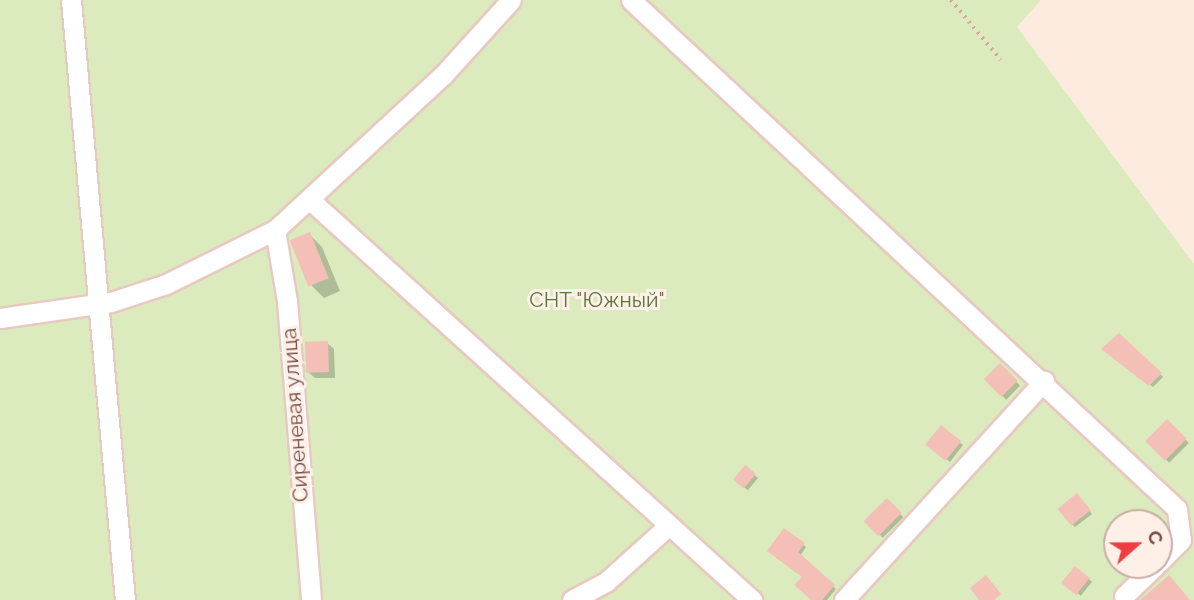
<!DOCTYPE html>
<html>
<head>
<meta charset="utf-8">
<style>
	body { margin:0 }
	#map { position:relative; width:1194px; height:600px; overflow:hidden; background:#fdebe0; font-family:Raleway,sans-serif }
	div>[style] { position:absolute }
	.green>* { inset:0; background:#dbebbe }
	.shadow>* { inset:0; background:#0003; transform-origin:0 0 }
	.building>* { inset:0; background:#f4bfb6; transform-origin:0 0 }
	.path>* { height:3.5px; margin-top:-1.75px; transform-origin:0; background:repeating-linear-gradient(90deg,#d9a29a 0 2px,transparent 0 7px) }
	.roads { filter:drop-shadow(2px 0 #e7c9c0) drop-shadow(-2px 0 #e7c9c0) drop-shadow(0 2px #e7c9c0) drop-shadow(0 -2px #e7c9c0) }
	.minor>* { height:19px; margin:-9.5px; padding:0 9.5px; transform-origin:9.5px; border-radius:9.5px; background:#fff }
	span { translate:-50% -50%; white-space:nowrap; text-align:center; line-height:1.15; -webkit-text-stroke:6px #fff0e7; paint-order:stroke }
	.park-label { font-size:21px; color:#5b763c }
	.street-label { font-size:21px; color:#754b46 }
	.north { position:absolute; left:1103px; top:509px; width:70px; height:70px; box-sizing:border-box; background:#fff0e7; border:2px solid #c8aea7; border-radius:50%; rotate:69deg; font-size:19px; font-weight:700; line-height:28px; text-align:center; color:#754b46 }
	.north::after { content:''; display:block; margin:auto; width:24px; height:32px; background:#ee3e42; clip-path:polygon(50% 0,100% 100%,50% 72%,0 100%) }
</style>
</head>
<body>
<div id="map">
	<div class="green">
		<i style="clip-path:polygon(evenodd,0 0,1041px 0,1017px 27px,1194px 264px,1194px 600px,0 600px,0 0,1117px 523px,1159px 523px,1159px 565px,1117px 565px,1117px 523px)"></i>
	</div>
	<div class="shadow">
		<i style="clip-path:polygon(309px 234px,322px 247px,340px 291px,324px 298px,311px 285px)"></i>
		<i style="clip-path:polygon(1119px 335px,1163px 377px,1153px 387px,1106px 352px)"></i>
		<i style="clip-path:polygon(327px 343px,334px 349px,335px 378px,315px 378px,308px 372px)"></i>
		<i style="left:1000px;top:366px;width:28px;height:20px;rotate:44deg"></i>
		<i style="left:1167px;top:421px;width:31px;height:28px;rotate:45deg"></i>
		<i style="clip-path:polygon(941px 428px,963px 445px,950px 462px,931px 447px)"></i>
		<i style="left:745px;top:467px;width:17px;height:16px;rotate:40deg"></i>
		<i style="clip-path:polygon(1077px 495px,1092px 514px,1075px 527px,1073px 525px)"></i>
		<i style="left:887px;top:501px;width:23px;height:29px;rotate:45deg"></i>
		<i style="clip-path:polygon(1134px 516px,1141px 523px,1128px 523px)"></i>
		<i style="clip-path:polygon(785px 530px,806px 547px,800px 556px,836px 589px,827px 600px,813px 600px)"></i>
		<i style="left:1075px;top:568px;width:22px;height:18px;rotate:39deg"></i>
	</div>
	<div class="building">
		<i style="left:310px;top:232px;width:50px;height:22px;rotate:68deg"></i>
		<i style="clip-path:polygon(1119px 333px,1162px 373px,1149px 386px,1101px 349px)"></i>
		<i style="left:328px;top:341px;width:31px;height:23px;rotate:88deg"></i>
		<i style="left:1000px;top:363px;width:25px;height:23px;rotate:45deg"></i>
		<i style="left:1167px;top:419px;width:28px;height:31px;rotate:45deg"></i>
		<i style="left:941px;top:425px;width:26px;height:25px;rotate:39deg"></i>
		<i style="left:745px;top:465px;width:14px;height:19px;rotate:39deg"></i>
		<i style="left:1077px;top:493px;width:22px;height:25px;rotate:51deg"></i>
		<i style="left:887px;top:498px;width:21px;height:33px;rotate:45deg"></i>
		<i style="clip-path:polygon(784px 528px,805px 543px,798px 552px,835px 585px,822px 600px,811px 600px,794px 585px,802px 577px,767px 551px)"></i>
		<i style="left:1075px;top:566px;width:19px;height:22px;rotate:39deg"></i>
		<i style="clip-path:polygon(986px 575px,1001px 594px,994px 600px,979px 600px,970px 588px)"></i>
		<i style="clip-path:polygon(1169px 575px,1190px 600px,1140px 600px)"></i>
	</div>
	<div class="path">
		<i style="left:951px;top:0;width:78px;rotate:50.2deg"></i>
	</div>
	<div class="roads">
		<div class="minor">
			<i style="left:71px;top:0;width:602px;rotate:84.86deg"></i>
			<i style="left:631px;top:0;width:746px;rotate:42.99deg"></i>
			<i style="left:1177px;top:509px;width:31px;rotate:83deg"></i>
			<i style="left:1181px;top:540px;width:31px;rotate:135deg"></i>
			<i style="left:309px;top:199px;width:598px;rotate:42.15deg"></i>
			<i style="left:275px;top:230px;width:72px;rotate:80.4deg"></i>
			<i style="left:287px;top:301px;width:300px;rotate:85.4deg"></i>
			<i style="left:0;top:318px;width:112px;rotate:-8.2deg"></i>
			<i style="left:111px;top:302px;width:58px;rotate:-18.1deg"></i>
			<i style="left:166px;top:284px;width:122px;rotate:-26.4deg"></i>
			<i style="left:275px;top:230px;width:229px;rotate:-42.7deg"></i>
			<i style="left:443px;top:75px;width:101px;rotate:-47.8deg"></i>
			<i style="left:1124px;top:596px;width:45px;rotate:-44.1deg"></i>
			<i style="left:572px;top:600px;width:38px;rotate:-28deg"></i>
			<i style="left:606px;top:582px;width:85px;rotate:-42.1deg"></i>
			<i style="left:844px;top:600px;width:297px;rotate:-47.6deg"></i>
		</div>
	</div>
	<div class="park-label">
		<span style="left:597px;top:300px">СНТ "Южный"</span>
	</div>
	<div class="street-label">
		<span style="left:295px;top:415px;rotate:-94deg">Сиреневая улица</span>
	</div>
	<div class="north">С</div>
</div>
</body>
</html>
